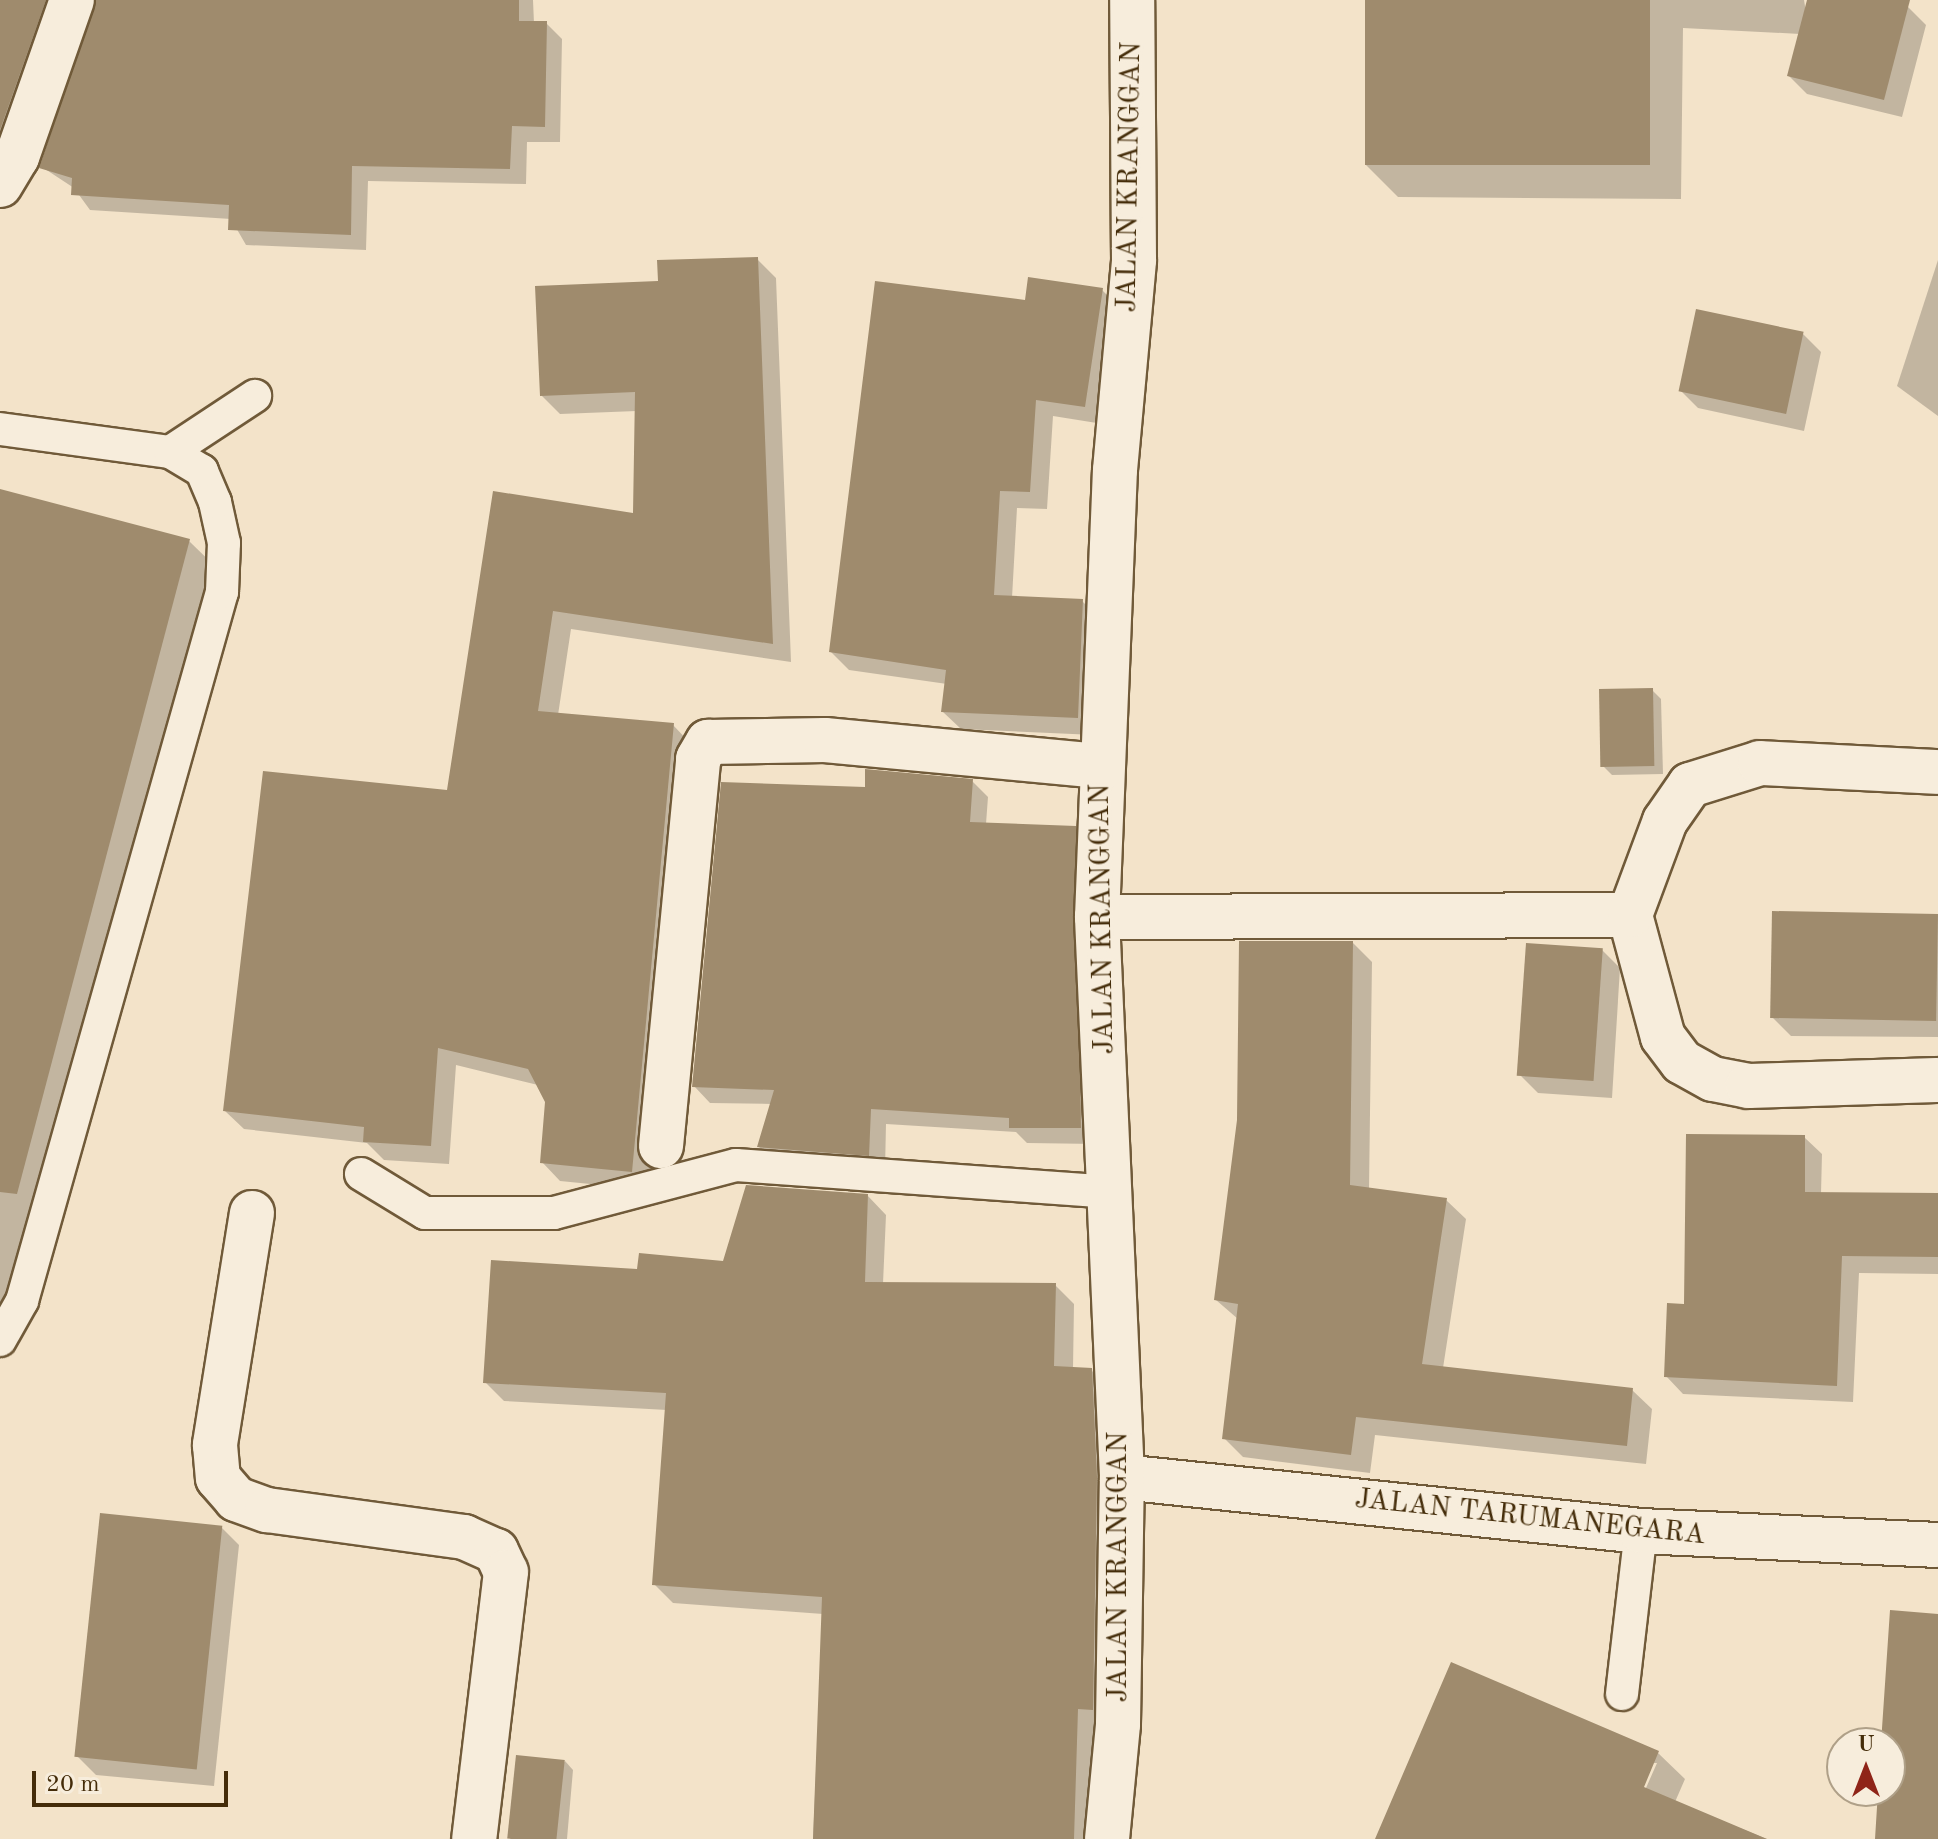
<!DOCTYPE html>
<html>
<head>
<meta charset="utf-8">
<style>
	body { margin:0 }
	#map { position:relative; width:1938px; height:1839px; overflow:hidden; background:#f3e3c9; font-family:"Old Standard TT",serif }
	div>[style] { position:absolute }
	.shadow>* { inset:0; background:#0003 }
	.building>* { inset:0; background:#9f8b6d; transform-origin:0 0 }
	.roads { filter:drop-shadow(2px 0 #705a39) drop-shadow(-2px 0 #705a39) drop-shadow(0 2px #705a39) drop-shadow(0 -2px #705a39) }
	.service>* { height:32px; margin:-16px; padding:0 16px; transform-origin:16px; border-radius:16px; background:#f7eddc }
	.minor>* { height:44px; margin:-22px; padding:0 22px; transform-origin:22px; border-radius:22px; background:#f7eddc }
	.secondary>* { height:44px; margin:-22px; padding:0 22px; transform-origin:22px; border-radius:22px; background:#f7eddc }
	span { translate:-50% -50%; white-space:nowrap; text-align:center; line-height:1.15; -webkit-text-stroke:6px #f7eddc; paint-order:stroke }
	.street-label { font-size:28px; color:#442c09 }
	.north { position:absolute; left:1826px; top:1727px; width:80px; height:80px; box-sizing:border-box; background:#f7eddc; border:2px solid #afa088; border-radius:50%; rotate:0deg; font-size:22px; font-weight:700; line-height:32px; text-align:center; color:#442c09 }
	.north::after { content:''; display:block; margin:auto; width:28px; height:36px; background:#8f2418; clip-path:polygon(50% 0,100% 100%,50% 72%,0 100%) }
	.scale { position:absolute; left:32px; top:1771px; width:196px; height:36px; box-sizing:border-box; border:4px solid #442c09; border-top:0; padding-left:10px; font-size:24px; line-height:28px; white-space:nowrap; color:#442c09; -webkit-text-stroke:6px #f7eddc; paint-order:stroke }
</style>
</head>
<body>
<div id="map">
	<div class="shadow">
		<i style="clip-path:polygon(0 0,73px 0,0 166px)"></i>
		<i style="clip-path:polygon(96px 0,533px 0,534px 23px,546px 23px,562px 39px,560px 142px,527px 142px,526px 184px,368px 181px,366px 250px,246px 245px,231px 219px,90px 210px,74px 188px,42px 167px)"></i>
		<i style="clip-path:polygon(1367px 0,1804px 0,1806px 12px,1809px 0,1881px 0,1908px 7px,1926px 25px,1902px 117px,1807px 94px,1789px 76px,1800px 34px,1683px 28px,1681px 199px,1398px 197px,1365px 164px)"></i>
		<i style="clip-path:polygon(757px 259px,776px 278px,791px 662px,571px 629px,558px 715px,673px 725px,691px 744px,651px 1190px,560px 1181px,542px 1162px,547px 1102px,538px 1085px,456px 1065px,449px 1164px,384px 1160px,367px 1143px,244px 1129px,225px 1111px,448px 792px,495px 493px,635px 515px,637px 411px,560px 414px,541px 395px,660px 283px)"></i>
		<i style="clip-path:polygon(1938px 260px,1938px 416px,1897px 386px)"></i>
		<i style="clip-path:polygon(1102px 290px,1120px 308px,1103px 424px,1053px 416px,1047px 509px,1017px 508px,1012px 598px,1082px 601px,1100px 619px,1095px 735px,961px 729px,943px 712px,947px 684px,849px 670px,831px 652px,1027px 302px)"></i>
		<i style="clip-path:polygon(1803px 334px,1821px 352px,1804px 431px,1698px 408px,1680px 390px)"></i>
		<i style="clip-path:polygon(0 491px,189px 541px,223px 574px,23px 1333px,0 1327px)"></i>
		<i style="clip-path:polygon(1652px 690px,1661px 699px,1663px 774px,1612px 775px,1603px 766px)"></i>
		<i style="clip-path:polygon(972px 781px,988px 797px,986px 824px,1075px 828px,1091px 844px,1097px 1144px,1027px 1143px,1016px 1132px,886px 1124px,885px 1171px,775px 1163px,759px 1147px,772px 1104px,710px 1103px,694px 1086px,866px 789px)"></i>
		<i style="clip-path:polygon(1938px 914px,1938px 1037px,1791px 1036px,1773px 1018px)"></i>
		<i style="clip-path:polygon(1353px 943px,1372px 962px,1369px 1190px,1446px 1200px,1466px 1219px,1443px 1368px,1632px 1390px,1652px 1409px,1646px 1464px,1375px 1435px,1370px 1473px,1243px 1457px,1224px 1438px,1238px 1319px,1216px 1300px)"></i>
		<i style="clip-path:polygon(1602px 950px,1620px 968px,1612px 1098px,1538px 1093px,1520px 1075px)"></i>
		<i style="clip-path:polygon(1804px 1137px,1822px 1154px,1821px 1194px,1938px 1195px,1938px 1274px,1859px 1273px,1853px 1402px,1683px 1394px,1666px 1376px,1686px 1306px)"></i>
		<i style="clip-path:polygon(867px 1195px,886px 1215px,883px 1284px,1055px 1285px,1074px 1304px,1073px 1369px,1091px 1370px,1110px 1389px,1095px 1839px,813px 1839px,823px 1614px,673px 1603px,654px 1584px,667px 1410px,504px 1401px,485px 1382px,639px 1271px,725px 1263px)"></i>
		<i style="clip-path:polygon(221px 1527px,239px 1545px,214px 1786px,96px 1775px,78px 1757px)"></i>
		<i style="clip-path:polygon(evenodd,1658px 1753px,1685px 1779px,1675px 1802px,1767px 1839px,1377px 1839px,1658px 1753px,1652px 1763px,1657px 1763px,1642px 1797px,1638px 1795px,1652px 1763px)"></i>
		<i style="clip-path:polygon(565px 1761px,573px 1770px,567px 1839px,510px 1839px)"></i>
	</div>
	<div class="building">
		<i style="clip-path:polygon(0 0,46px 0,0 130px)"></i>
		<i style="clip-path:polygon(96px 0,519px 0,519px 21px,547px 21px,545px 127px,512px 126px,510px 169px,352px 166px,351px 235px,228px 230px,229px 205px,71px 195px,72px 178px,39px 168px)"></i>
		<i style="left:1365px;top:0;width:285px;height:165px"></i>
		<i style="clip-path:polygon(1807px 0,1910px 0,1884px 100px,1787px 76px)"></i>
		<i style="clip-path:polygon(758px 257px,773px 644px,553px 611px,538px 711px,674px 723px,632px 1172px,540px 1163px,545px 1102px,528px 1069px,438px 1048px,431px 1146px,363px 1142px,364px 1127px,223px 1111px,263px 771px,447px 790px,493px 491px,633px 513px,635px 392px,540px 396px,535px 286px,658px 281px,657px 260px)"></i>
		<i style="clip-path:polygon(1028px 277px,1103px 288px,1085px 407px,1036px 400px,1030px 492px,1000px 491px,994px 595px,1083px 599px,1078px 718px,941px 712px,946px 670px,829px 652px,875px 281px,1025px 300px)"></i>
		<i style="left:1696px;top:309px;width:110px;height:84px;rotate:12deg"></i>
		<i style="clip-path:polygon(0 489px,190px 539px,17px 1194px,0 1192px)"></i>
		<i style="left:1653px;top:688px;width:78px;height:54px;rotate:89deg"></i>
		<i style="clip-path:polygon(865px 769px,973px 779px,970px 822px,1076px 826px,1081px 1128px,1009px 1128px,1009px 1118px,871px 1109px,869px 1156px,757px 1147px,774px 1090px,692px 1087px,721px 782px,865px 787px)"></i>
		<i style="left:1772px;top:911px;width:166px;height:107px;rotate:1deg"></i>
		<i style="clip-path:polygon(1239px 941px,1353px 941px,1350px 1185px,1447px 1198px,1422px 1364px,1633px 1388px,1627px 1446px,1356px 1417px,1351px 1455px,1222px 1439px,1238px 1304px,1214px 1300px,1237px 1120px)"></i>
		<i style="left:1526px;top:943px;width:77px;height:133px;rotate:4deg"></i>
		<i style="clip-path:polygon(1686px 1134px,1805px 1135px,1805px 1192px,1938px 1193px,1938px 1257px,1842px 1256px,1837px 1386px,1664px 1377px,1667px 1303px,1684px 1304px)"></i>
		<i style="clip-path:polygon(746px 1185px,868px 1194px,865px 1282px,1056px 1283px,1054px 1366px,1092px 1368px,1097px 1477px,1093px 1710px,1078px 1709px,1074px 1839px,813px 1839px,822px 1597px,652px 1585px,666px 1393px,483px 1383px,491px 1260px,637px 1269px,639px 1253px,723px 1261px)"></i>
		<i style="left:100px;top:1513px;width:123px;height:245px;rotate:6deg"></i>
		<i style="clip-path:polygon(1890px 1610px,1938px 1614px,1938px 1839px,1875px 1839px,1878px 1791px,1890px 1791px,1890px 1743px,1881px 1743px)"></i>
		<i style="clip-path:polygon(1451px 1662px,1659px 1751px,1644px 1787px,1767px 1839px,1375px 1839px)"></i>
		<i style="left:516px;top:1755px;width:49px;height:84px;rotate:6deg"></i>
	</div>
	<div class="roads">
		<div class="service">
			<i style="left:0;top:429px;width:172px;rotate:7.7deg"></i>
			<i style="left:170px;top:452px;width:102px;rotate:-33.4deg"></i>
			<i style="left:361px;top:1174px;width:75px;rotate:31.4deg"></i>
			<i style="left:425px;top:1213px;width:129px"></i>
			<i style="left:554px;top:1213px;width:188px;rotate:-14.8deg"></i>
			<i style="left:736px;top:1165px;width:377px;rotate:4.1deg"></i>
			<i style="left:0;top:1340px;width:45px;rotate:-60.6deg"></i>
			<i style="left:22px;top:1301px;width:737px;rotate:-74.25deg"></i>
			<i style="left:222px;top:592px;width:49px;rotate:-87.7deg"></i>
			<i style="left:224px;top:543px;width:42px;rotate:-102.4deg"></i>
			<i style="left:215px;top:502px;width:34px;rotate:-113deg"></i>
			<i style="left:202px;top:471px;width:37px;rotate:-149deg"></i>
			<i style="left:1622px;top:1694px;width:164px;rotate:-83.4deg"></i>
		</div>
		<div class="minor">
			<i style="left:0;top:185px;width:33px;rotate:-59deg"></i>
			<i style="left:17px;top:157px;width:166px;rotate:-70.7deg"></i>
			<i style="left:1630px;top:915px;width:126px;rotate:74.9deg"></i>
			<i style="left:1663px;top:1037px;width:31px;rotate:53deg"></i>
			<i style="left:1682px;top:1062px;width:35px;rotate:29deg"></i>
			<i style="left:1713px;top:1079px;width:36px;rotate:11deg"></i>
			<i style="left:1748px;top:1086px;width:190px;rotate:-1.8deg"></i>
			<i style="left:1097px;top:917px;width:533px;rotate:-0.21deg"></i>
			<i style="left:1630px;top:915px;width:100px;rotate:-69.6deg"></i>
			<i style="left:1665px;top:821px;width:44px;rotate:-55.2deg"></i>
			<i style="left:1690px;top:785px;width:73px;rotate:-17.4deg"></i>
			<i style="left:1760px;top:763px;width:178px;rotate:2.9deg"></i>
			<i style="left:661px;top:1146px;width:389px;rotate:-84.5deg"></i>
			<i style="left:698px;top:759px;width:20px;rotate:-60deg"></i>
			<i style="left:708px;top:742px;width:117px;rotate:-1deg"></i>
			<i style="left:825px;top:740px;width:277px;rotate:5.4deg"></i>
			<i style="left:252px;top:1213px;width:235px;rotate:99.1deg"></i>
			<i style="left:215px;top:1445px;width:33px;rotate:85deg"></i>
			<i style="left:218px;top:1478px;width:28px;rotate:49deg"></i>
			<i style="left:236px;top:1499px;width:33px;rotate:20deg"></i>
			<i style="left:267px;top:1510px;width:199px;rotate:7.8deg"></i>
			<i style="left:464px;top:1537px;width:35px;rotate:24deg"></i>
			<i style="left:496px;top:1551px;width:23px;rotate:65deg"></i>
			<i style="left:506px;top:1572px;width:269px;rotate:96.8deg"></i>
			<i style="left:1122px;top:1477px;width:522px;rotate:5.94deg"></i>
			<i style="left:1641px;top:1531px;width:297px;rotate:2.7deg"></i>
		</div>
		<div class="secondary">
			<i style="left:1107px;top:1839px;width:116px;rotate:-84.5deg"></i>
			<i style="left:1118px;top:1724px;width:247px;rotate:-89.1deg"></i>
			<i style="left:1122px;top:1477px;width:561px;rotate:-92.56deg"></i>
			<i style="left:1097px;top:917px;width:447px;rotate:-87.7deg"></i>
			<i style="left:1115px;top:470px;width:211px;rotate:-84.8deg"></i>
			<i style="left:1134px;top:260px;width:260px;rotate:-90.4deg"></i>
		</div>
	</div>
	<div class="street-label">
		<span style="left:1130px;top:177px;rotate:-89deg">JALAN KRANGGAN</span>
		<span style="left:1103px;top:919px;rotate:-91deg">JALAN KRANGGAN</span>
		<span style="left:1530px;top:1518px;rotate:6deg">JALAN TARUMANEGARA</span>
		<span style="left:1119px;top:1567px;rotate:-90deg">JALAN KRANGGAN</span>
	</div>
	<div class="north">U</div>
	<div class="scale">20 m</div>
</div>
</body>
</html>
